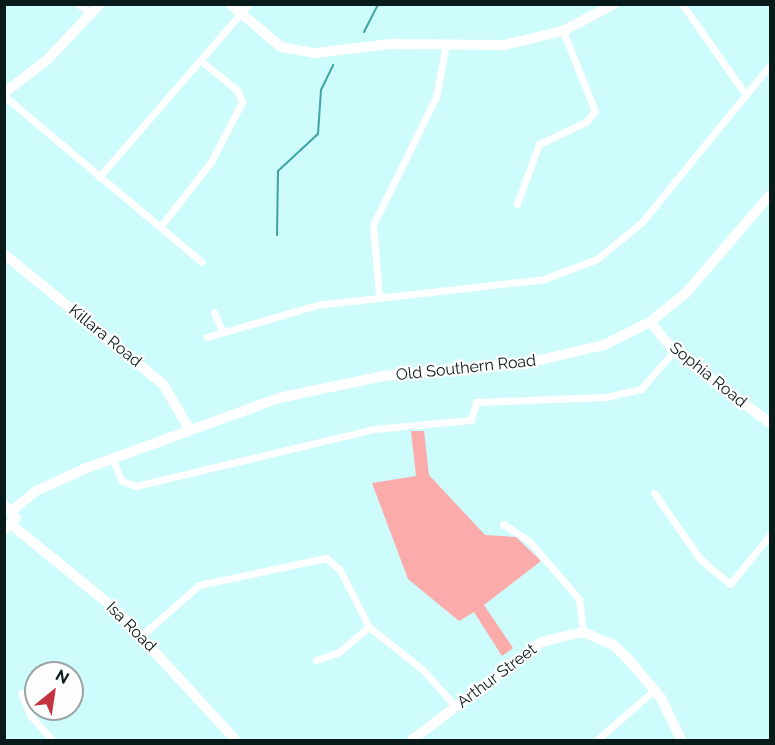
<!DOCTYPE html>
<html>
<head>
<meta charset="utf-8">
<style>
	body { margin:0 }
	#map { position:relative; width:775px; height:745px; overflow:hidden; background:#cefbfb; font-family:Raleway,sans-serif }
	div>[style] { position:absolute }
	.green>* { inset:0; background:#fbacaa }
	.stream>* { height:2px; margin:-1px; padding:0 1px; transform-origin:1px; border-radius:1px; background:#3fa4a5 }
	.street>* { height:7px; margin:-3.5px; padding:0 3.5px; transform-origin:3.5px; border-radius:3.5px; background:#fff }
	.secondary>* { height:10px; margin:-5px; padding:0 5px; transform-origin:5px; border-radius:5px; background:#fff }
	span { translate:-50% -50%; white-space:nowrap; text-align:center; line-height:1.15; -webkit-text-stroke:4.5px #fefefe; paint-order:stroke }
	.street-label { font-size:16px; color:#081a1a }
	.frame { position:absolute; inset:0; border:6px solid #081a1a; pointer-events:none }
	.north { position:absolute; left:24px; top:661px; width:60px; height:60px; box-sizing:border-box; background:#fefefe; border:2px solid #9ca3a3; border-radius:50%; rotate:30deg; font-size:16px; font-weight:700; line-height:24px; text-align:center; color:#081a1a }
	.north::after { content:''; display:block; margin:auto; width:21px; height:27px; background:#c43440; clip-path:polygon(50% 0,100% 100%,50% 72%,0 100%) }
</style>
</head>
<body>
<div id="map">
	<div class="green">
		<i style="clip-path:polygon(411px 431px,424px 431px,429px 475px,485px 535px,516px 537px,541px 561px,484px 605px,513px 648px,502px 656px,474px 612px,459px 621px,408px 579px,372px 483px,416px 476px)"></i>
	</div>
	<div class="stream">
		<i style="left:364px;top:32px;width:31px;rotate:-63deg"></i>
		<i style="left:277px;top:235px;width:64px;rotate:-89.1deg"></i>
		<i style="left:278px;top:171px;width:54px;rotate:-42.8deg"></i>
		<i style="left:318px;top:134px;width:44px;rotate:-86.1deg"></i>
		<i style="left:321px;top:90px;width:28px;rotate:-64deg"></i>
	</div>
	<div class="street">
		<i style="left:78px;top:4px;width:17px;rotate:36deg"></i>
		<i style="left:682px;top:4px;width:111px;rotate:54.9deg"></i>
		<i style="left:4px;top:96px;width:258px;rotate:40deg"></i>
		<i style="left:99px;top:177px;width:229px;rotate:-49.1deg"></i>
		<i style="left:517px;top:204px;width:64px;rotate:-69.9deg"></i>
		<i style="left:539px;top:144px;width:52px;rotate:-25.1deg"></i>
		<i style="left:586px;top:122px;width:14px;rotate:-51deg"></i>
		<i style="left:595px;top:111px;width:86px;rotate:-111.8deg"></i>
		<i style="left:160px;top:227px;width:83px;rotate:-51.9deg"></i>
		<i style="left:211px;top:162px;width:68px;rotate:-62.7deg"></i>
		<i style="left:242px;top:102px;width:13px;rotate:-113deg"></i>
		<i style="left:237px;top:90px;width:46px;rotate:-141.1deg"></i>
		<i style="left:379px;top:295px;width:70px;rotate:-94.9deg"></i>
		<i style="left:373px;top:225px;width:143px;rotate:-63.8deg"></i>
		<i style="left:436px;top:97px;width:49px;rotate:-79.4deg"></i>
		<i style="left:214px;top:312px;width:21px;rotate:67deg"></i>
		<i style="left:207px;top:337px;width:115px;rotate:-16.2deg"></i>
		<i style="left:317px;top:305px;width:228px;rotate:-6.5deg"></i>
		<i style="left:544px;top:279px;width:57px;rotate:-20.7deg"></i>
		<i style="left:597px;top:259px;width:58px;rotate:-39.4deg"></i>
		<i style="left:642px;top:222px;width:203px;rotate:-50.8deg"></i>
		<i style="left:112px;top:458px;width:25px;rotate:67deg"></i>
		<i style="left:122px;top:481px;width:15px;rotate:20deg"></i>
		<i style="left:136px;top:486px;width:245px;rotate:-13.5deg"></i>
		<i style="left:374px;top:429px;width:97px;rotate:-5.3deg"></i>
		<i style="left:471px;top:420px;width:19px;rotate:-74deg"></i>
		<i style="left:476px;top:402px;width:130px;rotate:-2.2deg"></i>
		<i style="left:606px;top:397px;width:36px;rotate:-13deg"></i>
		<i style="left:641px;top:389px;width:50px;rotate:-49deg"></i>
		<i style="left:654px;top:493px;width:80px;rotate:55.1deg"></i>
		<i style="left:700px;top:559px;width:39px;rotate:40deg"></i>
		<i style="left:730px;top:584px;width:63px;rotate:-50.8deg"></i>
		<i style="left:503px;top:524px;width:31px;rotate:33deg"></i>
		<i style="left:529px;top:541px;width:77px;rotate:49.2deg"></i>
		<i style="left:579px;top:599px;width:33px;rotate:83deg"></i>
		<i style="left:141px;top:636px;width:77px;rotate:-41.3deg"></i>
		<i style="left:199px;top:585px;width:130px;rotate:-12deg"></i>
		<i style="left:326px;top:558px;width:18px;rotate:41deg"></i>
		<i style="left:340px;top:570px;width:64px;rotate:63deg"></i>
		<i style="left:369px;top:627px;width:69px;rotate:38.5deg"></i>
		<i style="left:423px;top:670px;width:50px;rotate:48.3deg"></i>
		<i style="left:316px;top:660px;width:24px;rotate:-19deg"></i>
		<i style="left:339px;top:652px;width:39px;rotate:-40deg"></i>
		<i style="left:21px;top:693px;width:25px;rotate:67deg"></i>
		<i style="left:31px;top:716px;width:32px;rotate:49deg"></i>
		<i style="left:597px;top:740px;width:76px;rotate:-41.3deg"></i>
	</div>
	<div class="secondary">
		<i style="left:230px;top:4px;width:67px;rotate:40.1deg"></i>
		<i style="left:281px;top:47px;width:35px;rotate:10deg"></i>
		<i style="left:315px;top:53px;width:77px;rotate:-6.8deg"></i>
		<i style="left:391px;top:44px;width:113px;rotate:0.5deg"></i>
		<i style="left:504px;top:45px;width:61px;rotate:-13.3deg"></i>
		<i style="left:563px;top:31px;width:58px;rotate:-27.9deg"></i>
		<i style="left:4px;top:93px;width:54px;rotate:-37.5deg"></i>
		<i style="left:47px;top:60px;width:77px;rotate:-46.6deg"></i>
		<i style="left:4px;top:254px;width:205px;rotate:39.3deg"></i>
		<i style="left:163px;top:384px;width:53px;rotate:59.6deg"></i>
		<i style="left:650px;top:322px;width:38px;rotate:50deg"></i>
		<i style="left:674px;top:351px;width:120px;rotate:36.9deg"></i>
		<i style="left:4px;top:505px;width:18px;rotate:47deg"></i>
		<i style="left:16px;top:518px;width:17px;rotate:135deg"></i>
		<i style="left:13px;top:510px;width:30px;rotate:-40deg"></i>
		<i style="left:36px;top:491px;width:53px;rotate:-24.6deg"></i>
		<i style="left:84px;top:469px;width:208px;rotate:-20deg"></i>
		<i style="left:279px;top:398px;width:106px;rotate:-11.9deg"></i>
		<i style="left:383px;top:376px;width:149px;rotate:-5.4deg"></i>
		<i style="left:531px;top:362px;width:75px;rotate:-13.1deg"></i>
		<i style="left:604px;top:345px;width:51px;rotate:-26.6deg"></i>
		<i style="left:650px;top:322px;width:46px;rotate:-38.9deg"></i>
		<i style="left:686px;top:293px;width:129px;rotate:-49.4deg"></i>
		<i style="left:13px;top:526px;width:132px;rotate:39.1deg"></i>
		<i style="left:115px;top:609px;width:178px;rotate:47.3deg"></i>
		<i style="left:412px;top:740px;width:162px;rotate:-37.2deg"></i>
		<i style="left:541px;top:642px;width:43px;rotate:-13.4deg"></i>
		<i style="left:583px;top:632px;width:34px;rotate:23deg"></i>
		<i style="left:614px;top:645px;width:21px;rotate:45deg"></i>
		<i style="left:629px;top:660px;width:50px;rotate:49.9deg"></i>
		<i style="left:661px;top:698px;width:47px;rotate:64.5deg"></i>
	</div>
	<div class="street-label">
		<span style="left:105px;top:336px;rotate:39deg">Killara Road</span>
		<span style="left:466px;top:368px;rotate:-6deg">Old Southern Road</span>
		<span style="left:708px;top:375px;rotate:39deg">Sophia Road</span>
		<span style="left:131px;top:627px;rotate:45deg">Isa Road</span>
		<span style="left:497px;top:676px;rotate:-37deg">Arthur Street</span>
	</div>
	<div class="frame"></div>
	<div class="north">N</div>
</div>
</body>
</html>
